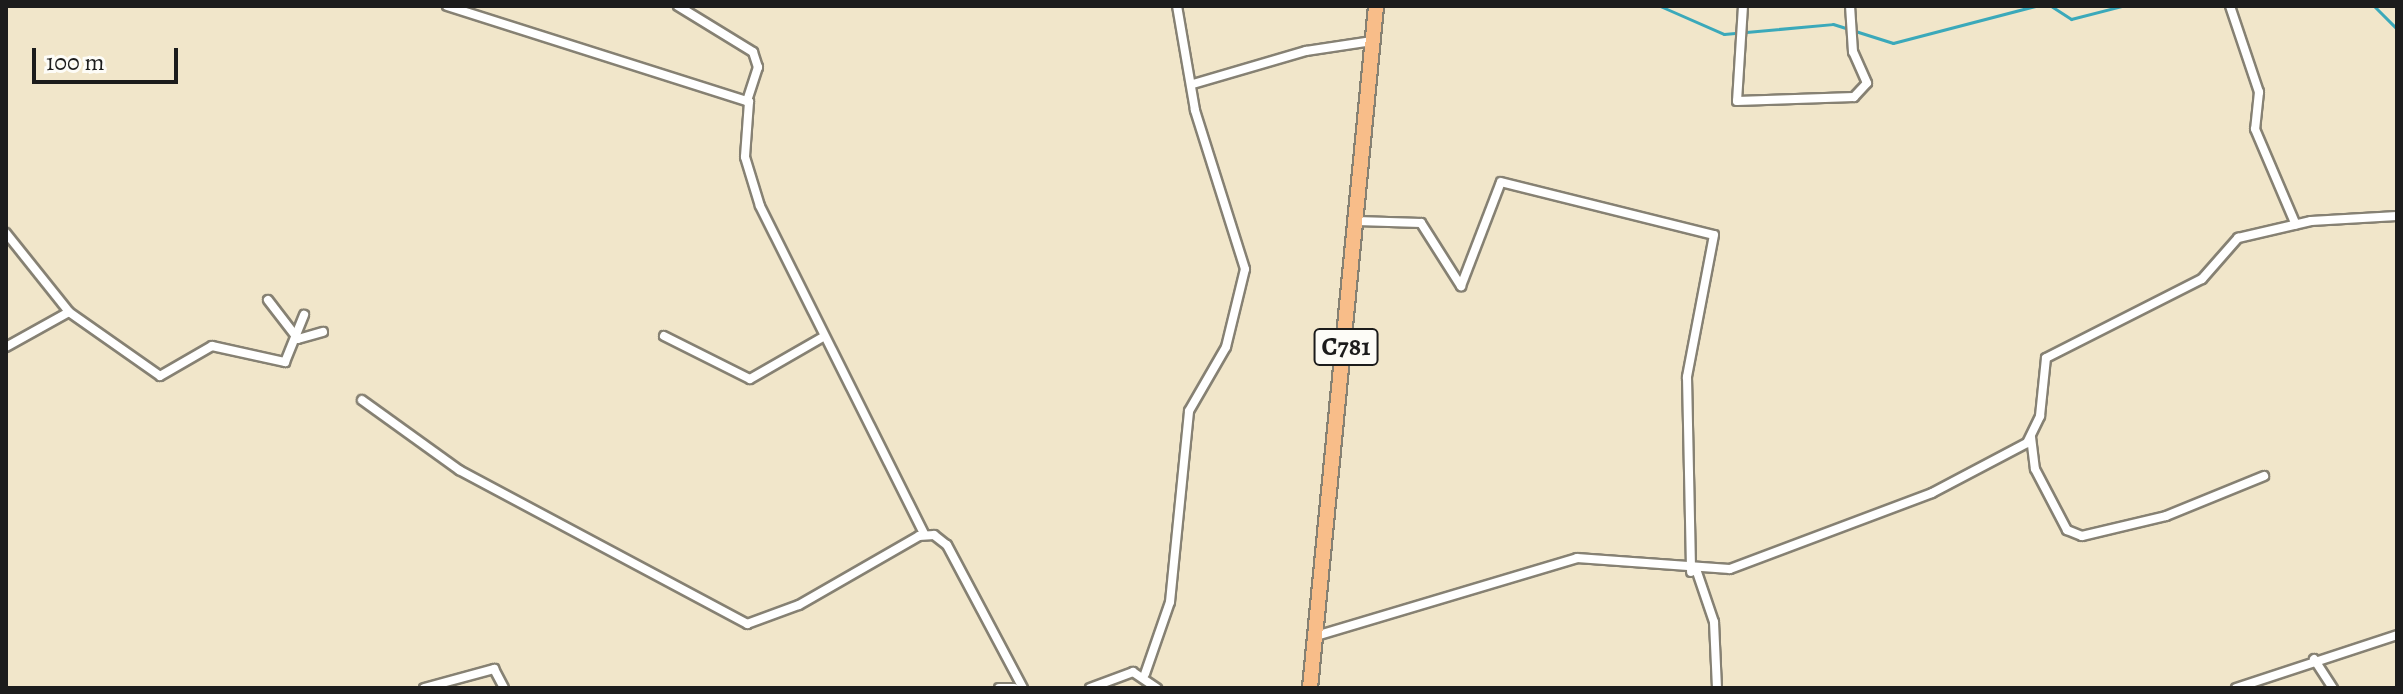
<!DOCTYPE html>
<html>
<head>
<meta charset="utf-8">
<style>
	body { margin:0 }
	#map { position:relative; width:2403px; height:694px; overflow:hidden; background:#f1e6ca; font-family:Alegreya,serif }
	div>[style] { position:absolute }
	.stream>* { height:3px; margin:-1.5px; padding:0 1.5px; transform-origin:1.5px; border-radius:1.5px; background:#3ba9ba }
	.roads { filter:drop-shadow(2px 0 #868173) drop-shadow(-2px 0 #868173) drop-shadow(0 2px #868173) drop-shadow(0 -2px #868173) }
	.street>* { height:8px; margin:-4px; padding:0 4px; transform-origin:4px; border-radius:4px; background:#fff }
	.primary>* { height:14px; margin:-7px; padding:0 7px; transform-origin:7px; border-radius:7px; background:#f8bd89 }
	span { translate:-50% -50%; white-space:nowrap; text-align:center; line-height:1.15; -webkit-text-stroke:7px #fdfcf7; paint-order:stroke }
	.shield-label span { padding:2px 6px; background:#fdfcf7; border:2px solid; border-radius:6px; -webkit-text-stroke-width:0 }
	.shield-label { font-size:26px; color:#1c1c1c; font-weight:700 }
	.frame { position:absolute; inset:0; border:8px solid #1c1c1c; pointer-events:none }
	.scale { position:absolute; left:32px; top:48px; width:146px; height:36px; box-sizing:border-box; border:4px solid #1c1c1c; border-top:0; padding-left:10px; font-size:24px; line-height:28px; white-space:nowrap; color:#1c1c1c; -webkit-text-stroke:6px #fdfcf7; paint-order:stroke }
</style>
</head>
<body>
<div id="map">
	<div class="stream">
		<i style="left:1660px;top:6px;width:70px;rotate:23.6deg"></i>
		<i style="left:1724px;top:34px;width:109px;rotate:-5.2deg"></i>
		<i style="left:1833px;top:24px;width:63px;rotate:17.6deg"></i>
		<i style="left:1893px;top:43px;width:147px;rotate:-14.6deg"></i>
		<i style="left:2051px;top:6px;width:24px;rotate:33deg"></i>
		<i style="left:2071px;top:19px;width:53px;rotate:-14.3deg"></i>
		<i style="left:2374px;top:6px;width:33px;rotate:45deg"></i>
	</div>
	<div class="roads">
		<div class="street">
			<i style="left:447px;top:6px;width:317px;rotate:17.6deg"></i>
			<i style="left:749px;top:102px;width:55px;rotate:94.2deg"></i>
			<i style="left:745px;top:157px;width:51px;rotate:73deg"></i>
			<i style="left:760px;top:206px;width:367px;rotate:63.4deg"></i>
			<i style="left:678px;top:6px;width:88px;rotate:31.5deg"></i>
			<i style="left:753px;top:52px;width:16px;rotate:72deg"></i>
			<i style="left:758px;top:67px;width:36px;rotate:108deg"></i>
			<i style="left:1743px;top:6px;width:95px;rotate:93.6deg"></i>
			<i style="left:1737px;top:101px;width:117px;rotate:-2deg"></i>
			<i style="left:1854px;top:97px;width:19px;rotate:-47deg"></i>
			<i style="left:1867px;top:83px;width:34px;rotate:-114deg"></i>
			<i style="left:1853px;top:52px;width:46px;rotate:-93.7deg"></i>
			<i style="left:2230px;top:6px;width:91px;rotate:71.4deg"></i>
			<i style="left:2259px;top:92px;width:37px;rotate:96deg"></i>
			<i style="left:2255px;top:129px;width:104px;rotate:66.9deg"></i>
			<i style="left:1193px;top:84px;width:118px;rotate:-16.3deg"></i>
			<i style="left:1306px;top:51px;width:67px;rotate:-8.6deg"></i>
			<i style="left:1357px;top:221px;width:64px;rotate:1.8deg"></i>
			<i style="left:1421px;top:223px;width:75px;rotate:57.6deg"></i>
			<i style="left:1461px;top:286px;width:111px;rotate:-69deg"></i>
			<i style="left:1501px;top:182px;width:219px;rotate:14deg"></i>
			<i style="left:1714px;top:235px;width:145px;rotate:100.8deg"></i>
			<i style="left:1687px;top:377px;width:195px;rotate:88.8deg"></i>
			<i style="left:6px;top:233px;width:101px;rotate:51.4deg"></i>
			<i style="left:69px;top:312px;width:111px;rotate:35.1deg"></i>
			<i style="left:160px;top:376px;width:60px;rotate:-30deg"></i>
			<i style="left:212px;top:346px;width:75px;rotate:12.4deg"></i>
			<i style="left:285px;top:362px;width:51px;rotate:-68deg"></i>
			<i style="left:268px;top:300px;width:49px;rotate:52.4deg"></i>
			<i style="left:664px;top:336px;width:96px;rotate:26.6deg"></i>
			<i style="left:750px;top:379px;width:84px;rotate:-29.9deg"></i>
			<i style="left:298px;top:339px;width:26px;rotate:-16deg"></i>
			<i style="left:6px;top:347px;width:72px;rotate:-29.1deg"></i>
			<i style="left:362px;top:400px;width:120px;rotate:35.8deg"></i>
			<i style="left:459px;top:470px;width:327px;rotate:28.1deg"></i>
			<i style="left:747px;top:624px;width:55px;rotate:-20.1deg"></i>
			<i style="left:799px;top:605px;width:138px;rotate:-29.9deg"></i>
			<i style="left:919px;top:536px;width:15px;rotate:-4deg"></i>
			<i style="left:934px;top:535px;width:16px;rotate:38deg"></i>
			<i style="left:947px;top:545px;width:162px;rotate:62deg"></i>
			<i style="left:2031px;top:437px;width:32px;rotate:83deg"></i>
			<i style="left:2035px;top:469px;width:69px;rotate:62.3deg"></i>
			<i style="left:2067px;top:530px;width:16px;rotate:22deg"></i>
			<i style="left:2082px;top:536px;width:86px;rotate:-13.4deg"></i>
			<i style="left:2166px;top:516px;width:106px;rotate:-22.2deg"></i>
			<i style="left:1697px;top:572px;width:53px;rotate:71.2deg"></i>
			<i style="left:1714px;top:622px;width:66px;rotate:87.4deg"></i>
			<i style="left:1316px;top:636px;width:272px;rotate:-16.6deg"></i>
			<i style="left:1577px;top:558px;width:153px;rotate:4.1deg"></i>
			<i style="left:1730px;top:569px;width:216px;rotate:-20.6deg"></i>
			<i style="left:1932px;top:493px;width:107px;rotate:-27.8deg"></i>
			<i style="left:2027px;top:443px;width:30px;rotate:-64deg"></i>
			<i style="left:2040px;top:416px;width:58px;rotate:-84.1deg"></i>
			<i style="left:2046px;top:358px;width:175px;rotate:-26.9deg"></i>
			<i style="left:2202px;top:279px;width:55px;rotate:-48.7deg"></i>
			<i style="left:2238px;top:238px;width:75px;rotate:-13.1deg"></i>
			<i style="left:2311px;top:221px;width:86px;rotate:-3.3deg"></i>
			<i style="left:2314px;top:659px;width:35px;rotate:57deg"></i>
			<i style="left:1145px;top:674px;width:76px;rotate:-70.9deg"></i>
			<i style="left:1170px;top:602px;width:192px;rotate:-84.3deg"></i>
			<i style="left:1189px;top:411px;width:74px;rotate:-60deg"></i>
			<i style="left:1226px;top:347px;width:80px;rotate:-76.3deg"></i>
			<i style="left:1245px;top:269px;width:167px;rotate:-107.5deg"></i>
			<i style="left:1195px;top:110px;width:106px;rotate:-99.8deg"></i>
			<i style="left:424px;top:688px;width:73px;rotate:-15.2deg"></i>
			<i style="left:494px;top:669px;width:21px;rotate:62deg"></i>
			<i style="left:999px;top:688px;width:15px"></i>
			<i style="left:1090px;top:688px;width:46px;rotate:-20.4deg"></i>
			<i style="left:1133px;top:672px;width:29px;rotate:34deg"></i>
			<i style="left:2236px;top:688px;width:169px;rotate:-18.2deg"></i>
		</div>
		<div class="primary">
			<i style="left:1310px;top:688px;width:685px;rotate:-84.47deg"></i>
		</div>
	</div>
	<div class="shield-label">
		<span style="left:1346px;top:347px">C781</span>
	</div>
	<div class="frame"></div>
	<div class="scale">100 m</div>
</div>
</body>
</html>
